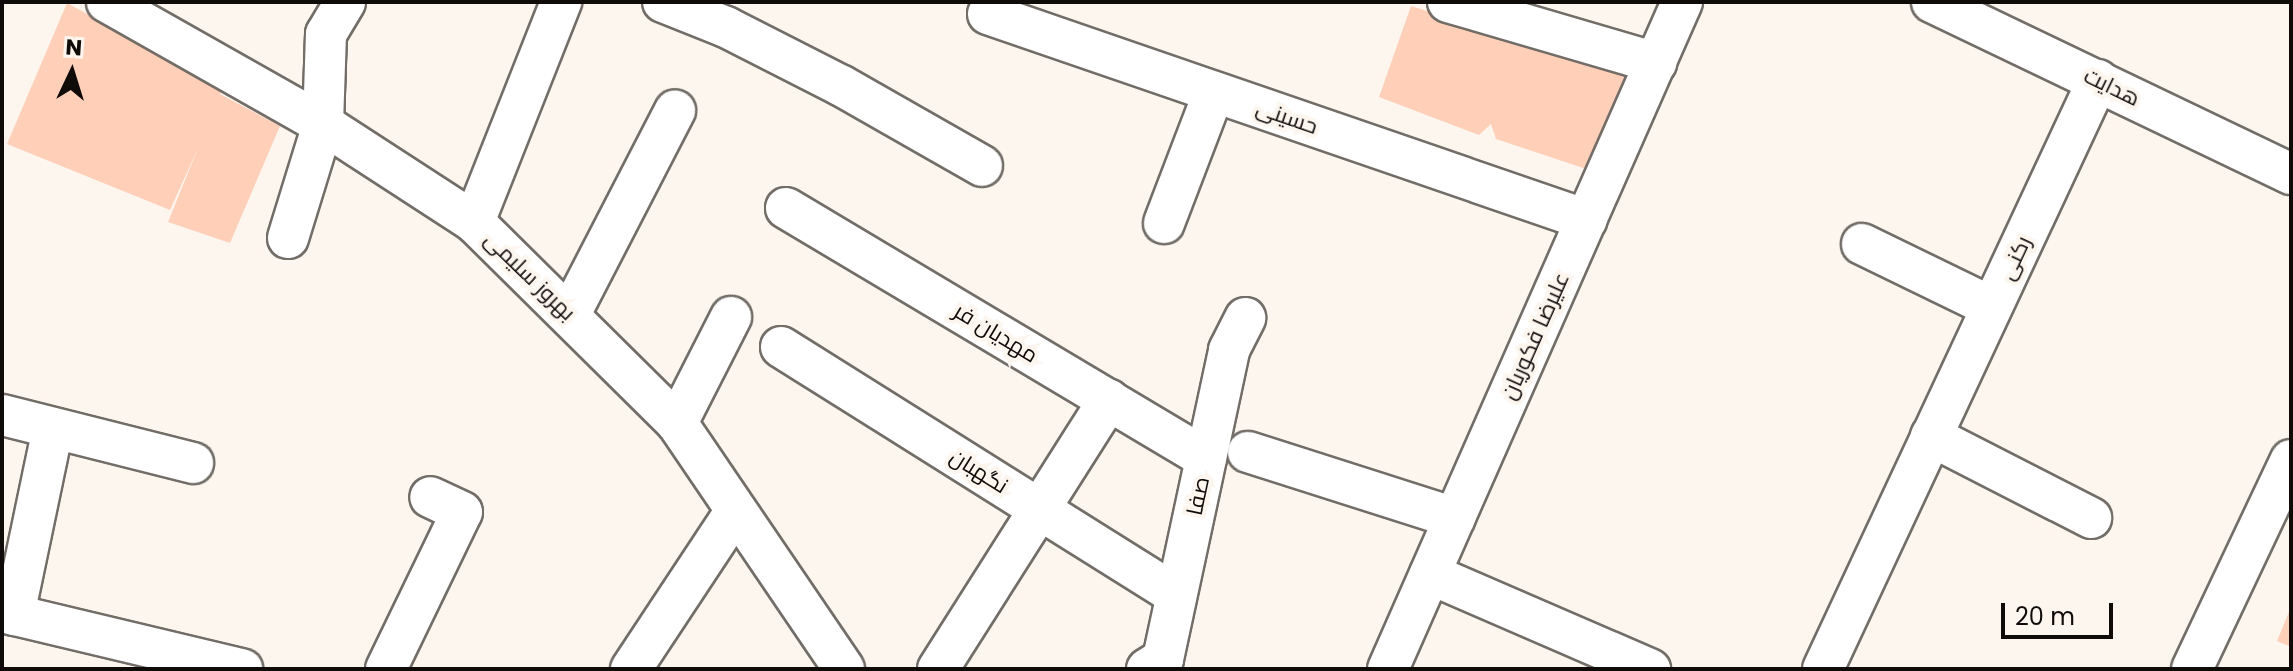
<!DOCTYPE html>
<html>
<head>
<meta charset="utf-8">
<style>
	body { margin:0 }
	#map { position:relative; width:2293px; height:671px; overflow:hidden; background:#fcf6ef; font-family:Poppins,Cairo,sans-serif }
	div>[style] { position:absolute }
	.building>* { inset:0; background:#ffcfb8 }
	.roads { filter:drop-shadow(2px 0 #726d67) drop-shadow(-2px 0 #726d67) drop-shadow(0 2px #726d67) drop-shadow(0 -2px #726d67) }
	.minor>* { height:40px; margin:-20px; padding:0 20px; transform-origin:20px; border-radius:20px; background:#fff }
	span { translate:-50% -50%; white-space:nowrap; text-align:center; line-height:1.15; -webkit-text-stroke:8px #fcf6ef; paint-order:stroke }
	.street-label { font-size:22px; color:#0e0b09 }
	.frame { position:absolute; inset:0; border:4px solid #0e0b09; pointer-events:none }
	.north { position:absolute; left:32px; top:32px; width:80px; height:80px; -webkit-text-stroke:6px #fcf6ef; paint-order:stroke; rotate:4deg; font-size:22px; font-weight:700; line-height:32px; text-align:center; color:#0e0b09 }
	.north::after { content:''; display:block; margin:auto; width:28px; height:36px; background:#0e0b09; clip-path:polygon(50% 0,100% 100%,50% 72%,0 100%) }
	.scale { position:absolute; left:2001px; top:603px; width:112px; height:36px; box-sizing:border-box; border:4px solid #0e0b09; border-top:0; padding-left:10px; font-size:24px; line-height:28px; white-space:nowrap; color:#0e0b09; -webkit-text-stroke:6px #fcf6ef; paint-order:stroke }
</style>
</head>
<body>
<div id="map">
	<div class="building">
		<i style="clip-path:polygon(67px 3px,223px 88px,220px 94px,280px 126px,230px 243px,168px 222px,198px 148px,170px 210px,7px 144px)"></i>
		<i style="clip-path:polygon(1411px 6px,1633px 75px,1592px 171px,1496px 139px,1491px 124px,1479px 135px,1379px 97px)"></i>
		<i style="clip-path:polygon(2291px 607px,2291px 647px,2277px 641px)"></i>
	</div>
	<div class="roads">
		<div class="minor">
			<i style="left:107px;top:2px;width:248px;rotate:29.5deg"></i>
			<i style="left:323px;top:124px;width:180px;rotate:33deg"></i>
			<i style="left:474px;top:222px;width:286px;rotate:44.7deg"></i>
			<i style="left:677px;top:423px;width:297px;rotate:55.8deg"></i>
			<i style="left:663px;top:2px;width:68px;rotate:21.6deg"></i>
			<i style="left:726px;top:27px;width:130px;rotate:27deg"></i>
			<i style="left:842px;top:86px;width:161px;rotate:29.7deg"></i>
			<i style="left:1448px;top:2px;width:217px;rotate:16.3deg"></i>
			<i style="left:1932px;top:2px;width:398px;rotate:25.6deg"></i>
			<i style="left:988px;top:14px;width:633px;rotate:18.98deg"></i>
			<i style="left:786px;top:208px;width:489px;rotate:30.8deg"></i>
			<i style="left:474px;top:222px;width:237px;rotate:-68.4deg"></i>
			<i style="left:1164px;top:223px;width:140px;rotate:-69.1deg"></i>
			<i style="left:288px;top:238px;width:119px;rotate:-72.9deg"></i>
			<i style="left:323px;top:124px;width:90px;rotate:-88.1deg"></i>
			<i style="left:326px;top:34px;width:37px;rotate:-59deg"></i>
			<i style="left:1862px;top:244px;width:144px;rotate:25.9deg"></i>
			<i style="left:570px;top:314px;width:229px;rotate:-62.7deg"></i>
			<i style="left:781px;top:347px;width:466px;rotate:32.1deg"></i>
			<i style="left:2px;top:415px;width:197px;rotate:14.1deg"></i>
			<i style="left:677px;top:423px;width:119px;rotate:-63deg"></i>
			<i style="left:1931px;top:436px;width:180px;rotate:27.1deg"></i>
			<i style="left:1248px;top:452px;width:217px;rotate:17.7deg"></i>
			<i style="left:1430px;top:574px;width:240px;rotate:23.4deg"></i>
			<i style="left:2px;top:612px;width:247px;rotate:13.4deg"></i>
			<i style="left:14px;top:615px;width:190px;rotate:-78.2deg"></i>
			<i style="left:386px;top:669px;width:174px;rotate:-64.2deg"></i>
			<i style="left:462px;top:512px;width:35px;rotate:-155deg"></i>
			<i style="left:631px;top:669px;width:188px;rotate:-56.5deg"></i>
			<i style="left:938px;top:669px;width:319px;rotate:-57.6deg"></i>
			<i style="left:1147px;top:669px;width:19px;rotate:-32deg"></i>
			<i style="left:1163px;top:659px;width:316px;rotate:-77.9deg"></i>
			<i style="left:1229px;top:350px;width:36px;rotate:-63deg"></i>
			<i style="left:1388px;top:669px;width:729px;rotate:-66.21deg"></i>
			<i style="left:1823px;top:669px;width:650px;rotate:-64.97deg"></i>
			<i style="left:2192px;top:669px;width:231px;rotate:-64.7deg"></i>
		</div>
	</div>
	<div class="street-label">
		<span style="left:2112px;top:87px;rotate:26deg">هدایت</span>
		<span style="left:1287px;top:117px;rotate:19deg">حسینی</span>
		<span style="left:2015px;top:258px;rotate:-65deg">رکنی</span>
		<span style="left:530px;top:276px;rotate:44deg">بهروز سلیمی</span>
		<span style="left:996px;top:333px;rotate:31deg">مهدیان فر</span>
		<span style="left:1535px;top:336px;rotate:-66deg">علیرضا فکوریان</span>
		<span style="left:979px;top:471px;rotate:32deg">نگهبان</span>
		<span style="left:1198px;top:496px;rotate:-78deg">صفا</span>
	</div>
	<div class="frame"></div>
	<div class="north">N</div>
	<div class="scale">20 m</div>
</div>
</body>
</html>
